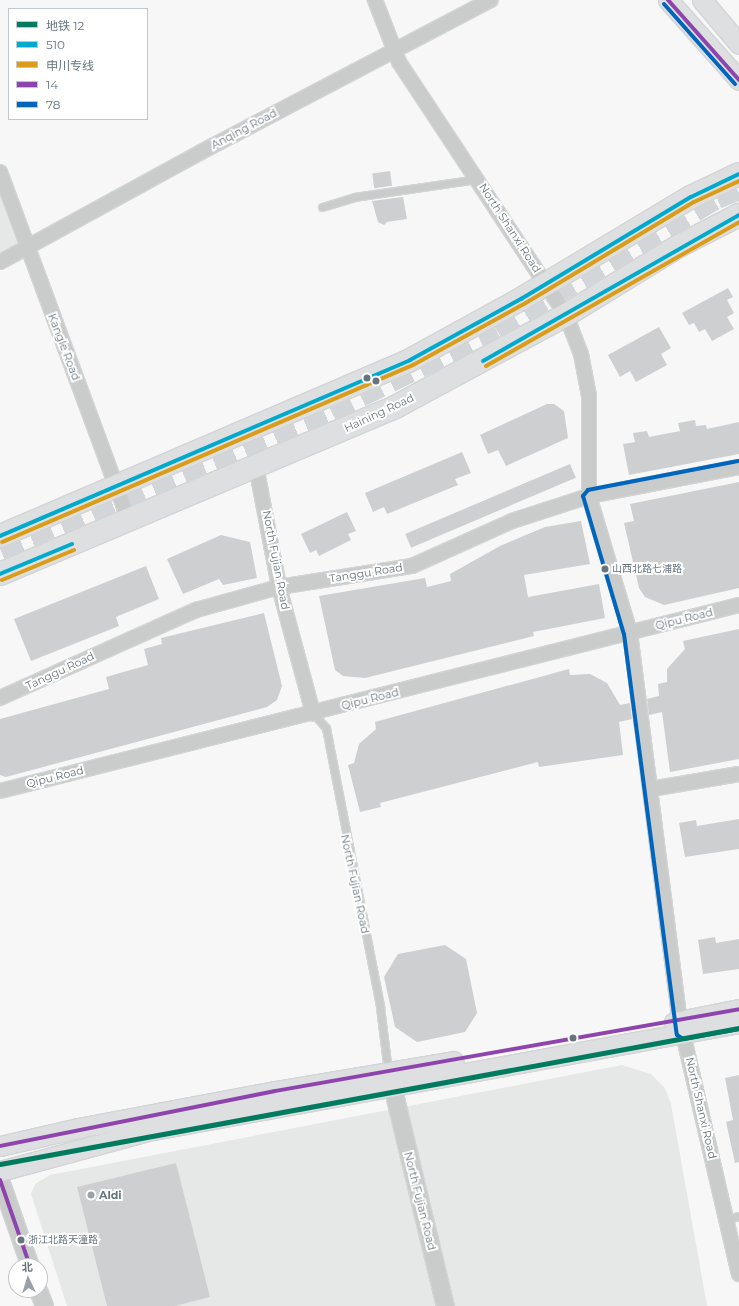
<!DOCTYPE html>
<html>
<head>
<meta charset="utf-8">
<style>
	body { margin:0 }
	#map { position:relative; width:739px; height:1306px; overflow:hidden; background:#f7f7f7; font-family:Montserrat,"Noto Sans SC",sans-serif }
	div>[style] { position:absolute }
	.built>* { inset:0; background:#e6e7e7 }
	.building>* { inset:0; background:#cecfd0; transform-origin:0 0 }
	.trunk-tunnel>* { height:22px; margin-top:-11px; transform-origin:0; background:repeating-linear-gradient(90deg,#d3d6d9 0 22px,transparent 0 33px) }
	.roads { filter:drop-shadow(1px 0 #d3d4d5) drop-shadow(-1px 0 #d3d4d5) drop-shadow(0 1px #d3d4d5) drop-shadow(0 -1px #d3d4d5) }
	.service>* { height:7px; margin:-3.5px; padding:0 3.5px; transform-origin:3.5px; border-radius:3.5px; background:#cacccc }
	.minor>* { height:14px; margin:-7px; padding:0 7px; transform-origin:7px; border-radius:7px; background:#cacccc }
	.tertiary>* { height:17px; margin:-8.5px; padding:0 8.5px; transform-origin:8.5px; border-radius:8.5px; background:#cacccc }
	.secondary>* { height:19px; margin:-9.5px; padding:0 9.5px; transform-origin:9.5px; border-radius:9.5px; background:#dedfe0 }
	.primary>* { height:22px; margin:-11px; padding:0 11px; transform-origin:11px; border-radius:11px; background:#dedfe0 }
	.bus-1>* { height:4px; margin:-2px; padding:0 2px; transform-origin:2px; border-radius:2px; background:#00a9ce }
	.bus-2>* { height:4px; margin:-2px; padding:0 2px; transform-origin:2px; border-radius:2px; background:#da9c19 }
	.bus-3>* { height:4px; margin:-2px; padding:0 2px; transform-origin:2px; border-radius:2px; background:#8e44ad }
	.bus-4>* { height:4px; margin:-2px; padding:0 2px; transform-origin:2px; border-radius:2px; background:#0065bd }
	.metro-1>* { height:5px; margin:-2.5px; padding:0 2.5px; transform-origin:2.5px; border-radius:2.5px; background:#007b5f }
	.dots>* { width:11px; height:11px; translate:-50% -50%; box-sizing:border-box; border:2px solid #fff; border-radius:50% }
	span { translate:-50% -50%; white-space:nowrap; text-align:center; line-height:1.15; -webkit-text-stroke:4px #fff; paint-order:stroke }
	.bus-label { font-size:10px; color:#66747e }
	.left { translate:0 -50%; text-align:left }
	.street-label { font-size:11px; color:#66747e }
	.poi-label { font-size:11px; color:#66747e; font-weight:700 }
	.legend { position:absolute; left:8px; top:8px; width:140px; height:112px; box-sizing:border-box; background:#fff; border:1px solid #c2c7cb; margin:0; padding:5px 7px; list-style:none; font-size:12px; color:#66747e }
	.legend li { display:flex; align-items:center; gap:8px; height:20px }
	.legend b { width:20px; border:1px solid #c2c7cb }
	.north { position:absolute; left:8px; top:1258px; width:40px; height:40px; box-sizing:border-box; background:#fff; border:1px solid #c2c7cb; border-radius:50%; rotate:356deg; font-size:11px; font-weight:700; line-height:16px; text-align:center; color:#66747e }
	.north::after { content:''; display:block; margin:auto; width:14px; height:18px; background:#99a2a8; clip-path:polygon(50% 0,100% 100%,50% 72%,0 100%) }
</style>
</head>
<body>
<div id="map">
	<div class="built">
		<i style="clip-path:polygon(0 196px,17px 243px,0 252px)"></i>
		<i style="clip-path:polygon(622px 1065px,651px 1074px,665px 1088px,671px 1104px,707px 1306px,67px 1306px,31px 1194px,35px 1184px,50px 1175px)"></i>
	</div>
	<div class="building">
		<i style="left:390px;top:171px;width:15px;height:18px;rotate:82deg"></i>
		<i style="clip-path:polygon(403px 197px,407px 219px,387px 222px,384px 225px,378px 222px,372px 201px)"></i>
		<i style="clip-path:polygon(728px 288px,733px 297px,727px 300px,734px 313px,727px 317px,734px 329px,712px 341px,705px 329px,699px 332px,694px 323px,689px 325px,682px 313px)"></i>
		<i style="clip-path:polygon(659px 327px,671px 348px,661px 354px,667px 365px,636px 382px,630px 371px,620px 377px,608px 355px)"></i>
		<i style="clip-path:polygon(547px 404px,554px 404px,564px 411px,568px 438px,506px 466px,498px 450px,488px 454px,480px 435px)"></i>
		<i style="clip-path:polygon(695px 420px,696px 426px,706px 425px,707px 429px,739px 422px,739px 454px,629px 475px,623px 444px,635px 442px,633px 433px,647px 431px,649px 437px,680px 431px,678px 423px)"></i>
		<i style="clip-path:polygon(462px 452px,471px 473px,455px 479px,458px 485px,387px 514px,384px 507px,373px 512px,365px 493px)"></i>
		<i style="left:570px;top:464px;width:15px;height:179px;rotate:67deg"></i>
		<i style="clip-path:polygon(739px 482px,739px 588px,664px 605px,645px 597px,639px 588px,624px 523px,634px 521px,630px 504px)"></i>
		<i style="clip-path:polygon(347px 512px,356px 531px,348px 534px,351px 540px,319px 556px,316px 550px,310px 553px,301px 534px)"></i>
		<i style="clip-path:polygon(581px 521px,590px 564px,524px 575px,528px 597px,599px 584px,605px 618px,533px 632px,534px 636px,365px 678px,343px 676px,335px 670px,319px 596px,425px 578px,427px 587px,451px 581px,450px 574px,500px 546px,545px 527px)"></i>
		<i style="clip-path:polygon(221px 535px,250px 542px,257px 578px,223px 585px,219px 579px,183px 594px,167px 559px)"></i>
		<i style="clip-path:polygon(146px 566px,159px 599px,116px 617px,119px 626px,31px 661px,14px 619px)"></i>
		<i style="clip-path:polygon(264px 613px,282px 686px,277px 700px,267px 707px,6px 777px,0 775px,0 719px,109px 689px,106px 677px,148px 665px,144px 649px,162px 644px,161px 638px)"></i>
		<i style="clip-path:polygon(739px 629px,739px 759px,670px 772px,662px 712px,649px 715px,647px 699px,659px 696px,658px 684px,667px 682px,667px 669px,685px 649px,683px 641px)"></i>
		<i style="clip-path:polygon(569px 669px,570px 675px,590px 674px,607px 683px,620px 705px,630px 703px,632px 719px,619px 722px,623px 755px,539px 767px,538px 762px,380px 803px,381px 807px,360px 812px,348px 765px,354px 763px,359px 744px,376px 729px,375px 722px)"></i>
		<i style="clip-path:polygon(739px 819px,739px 849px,685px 857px,679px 823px,696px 820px,697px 826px)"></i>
		<i style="clip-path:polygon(715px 937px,716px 943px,739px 939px,739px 969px,703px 974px,698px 940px)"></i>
		<i style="clip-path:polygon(445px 945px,466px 959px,477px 1013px,465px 1032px,417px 1042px,395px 1027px,384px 977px,398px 954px)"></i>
		<i style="clip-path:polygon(739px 1075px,739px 1162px,735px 1163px,726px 1122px,733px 1120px,725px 1078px)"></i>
		<i style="clip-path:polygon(176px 1163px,210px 1297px,175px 1306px,107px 1306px,77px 1187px)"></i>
	</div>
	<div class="trunk-tunnel">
		<i style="left:0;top:549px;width:359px;rotate:-22.6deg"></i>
		<i style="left:331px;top:411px;width:184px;rotate:-26.4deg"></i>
		<i style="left:496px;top:329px;width:257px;rotate:-30.7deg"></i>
		<i style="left:717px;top:198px;width:24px;rotate:-22deg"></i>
	</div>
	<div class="roads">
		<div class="service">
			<i style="left:322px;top:207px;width:34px;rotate:-17deg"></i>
			<i style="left:354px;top:197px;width:124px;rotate:-8.3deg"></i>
			<i style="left:313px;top:713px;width:20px;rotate:49deg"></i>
			<i style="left:326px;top:728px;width:284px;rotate:79deg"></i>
			<i style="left:380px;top:1007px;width:64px;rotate:82.9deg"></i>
			<i style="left:727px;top:1219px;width:12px;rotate:-14deg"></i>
		</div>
		<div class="minor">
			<i style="left:375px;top:0;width:66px;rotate:68.8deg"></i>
			<i style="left:399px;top:62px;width:303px;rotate:56.6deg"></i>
			<i style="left:566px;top:315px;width:42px;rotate:69deg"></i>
			<i style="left:581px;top:354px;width:43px;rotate:79.2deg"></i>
			<i style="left:589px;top:396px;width:100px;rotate:90deg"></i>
			<i style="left:589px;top:496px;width:143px;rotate:73.3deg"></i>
			<i style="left:630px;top:633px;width:391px;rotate:82.7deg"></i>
			<i style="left:680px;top:1021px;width:260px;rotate:76.9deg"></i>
			<i style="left:0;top:172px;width:371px;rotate:69.7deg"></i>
			<i style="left:0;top:262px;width:229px;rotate:-28.7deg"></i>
			<i style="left:201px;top:152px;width:327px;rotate:-27.7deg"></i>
			<i style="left:256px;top:466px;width:123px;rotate:79.2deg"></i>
			<i style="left:279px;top:587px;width:131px;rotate:74.9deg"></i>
			<i style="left:0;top:698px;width:215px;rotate:-24.2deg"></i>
			<i style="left:196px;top:610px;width:86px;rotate:-15.5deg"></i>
			<i style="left:279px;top:587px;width:135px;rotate:-9deg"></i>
			<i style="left:412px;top:566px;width:110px;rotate:-24.2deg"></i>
			<i style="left:512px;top:521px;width:81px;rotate:-18deg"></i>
			<i style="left:589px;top:496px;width:153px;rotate:-10.9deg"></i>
			<i style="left:651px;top:789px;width:89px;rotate:-9.7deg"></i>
			<i style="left:0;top:791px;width:762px;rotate:-14.13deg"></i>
		</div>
		<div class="tertiary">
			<i style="left:389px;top:1073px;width:240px;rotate:76.5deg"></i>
			<i style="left:0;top:1180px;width:91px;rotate:70.8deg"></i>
			<i style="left:38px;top:1290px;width:17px;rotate:69deg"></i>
		</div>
		<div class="secondary">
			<i style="left:668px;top:0;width:107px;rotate:48.4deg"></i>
			<i style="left:702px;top:0;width:57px;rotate:49.9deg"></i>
			<i style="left:674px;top:1022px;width:66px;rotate:-11.3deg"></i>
			<i style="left:0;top:1146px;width:80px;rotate:-13deg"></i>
			<i style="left:78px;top:1128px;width:200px;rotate:-10.6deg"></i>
			<i style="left:275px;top:1091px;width:181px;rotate:-9.5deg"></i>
			<i style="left:0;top:1171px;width:153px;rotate:-15.1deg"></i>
			<i style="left:148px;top:1131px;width:601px;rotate:-10.36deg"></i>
		</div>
		<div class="primary">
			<i style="left:0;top:536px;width:446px;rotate:-23.2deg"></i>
			<i style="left:410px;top:360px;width:127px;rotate:-28.8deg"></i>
			<i style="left:521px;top:299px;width:198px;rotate:-31deg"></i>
			<i style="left:691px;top:197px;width:53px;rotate:-25.6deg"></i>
			<i style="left:0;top:574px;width:431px;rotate:-22.9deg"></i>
			<i style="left:397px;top:406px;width:192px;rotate:-28.3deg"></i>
			<i style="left:566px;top:315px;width:130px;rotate:-31.5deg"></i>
			<i style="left:677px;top:247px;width:70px;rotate:-27.3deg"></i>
		</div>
	</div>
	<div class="bus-1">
		<i style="left:483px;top:361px;width:295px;rotate:-29.7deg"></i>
		<i style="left:0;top:536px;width:446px;rotate:-23.2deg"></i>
		<i style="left:410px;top:360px;width:127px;rotate:-28.8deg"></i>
		<i style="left:521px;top:299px;width:198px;rotate:-31deg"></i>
		<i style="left:691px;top:197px;width:53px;rotate:-25.6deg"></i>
		<i style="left:0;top:574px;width:78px;rotate:-22.6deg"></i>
	</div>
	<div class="bus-2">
		<i style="left:486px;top:366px;width:291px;rotate:-29.6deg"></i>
		<i style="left:2px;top:542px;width:447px;rotate:-23.3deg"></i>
		<i style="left:413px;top:365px;width:127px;rotate:-28.8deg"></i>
		<i style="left:524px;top:304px;width:198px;rotate:-31deg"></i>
		<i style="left:694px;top:202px;width:50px;rotate:-25deg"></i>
		<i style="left:2px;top:580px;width:78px;rotate:-22.6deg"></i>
	</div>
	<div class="bus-3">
		<i style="left:668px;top:0;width:107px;rotate:48.4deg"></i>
		<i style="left:0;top:1146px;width:280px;rotate:-11.3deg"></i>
		<i style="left:275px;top:1091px;width:471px;rotate:-10deg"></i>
		<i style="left:0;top:1180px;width:91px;rotate:70.8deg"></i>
	</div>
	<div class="bus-4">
		<i style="left:664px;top:4px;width:107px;rotate:48.4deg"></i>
		<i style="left:738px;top:461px;width:153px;rotate:169.1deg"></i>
		<i style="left:588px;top:490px;width:8px;rotate:130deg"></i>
		<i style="left:583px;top:496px;width:144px;rotate:73.5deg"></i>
		<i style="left:624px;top:634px;width:404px;rotate:82.5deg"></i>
		<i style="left:677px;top:1035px;width:7px;rotate:34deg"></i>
		<i style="left:683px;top:1039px;width:57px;rotate:-10.1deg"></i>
	</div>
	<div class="metro-1">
		<i style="left:0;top:1164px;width:751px;rotate:-10.43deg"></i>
	</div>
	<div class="dots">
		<i style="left:367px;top:378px;background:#66747e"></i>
		<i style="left:376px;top:381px;background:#66747e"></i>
		<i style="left:605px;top:569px;background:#66747e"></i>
		<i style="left:573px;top:1038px;background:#66747e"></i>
		<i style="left:91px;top:1195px;background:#99a2a8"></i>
		<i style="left:21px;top:1240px;background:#66747e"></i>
	</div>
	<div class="bus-label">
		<span class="left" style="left:612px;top:569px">山西北路七浦路</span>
		<span class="left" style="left:28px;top:1240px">浙江北路天潼路</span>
	</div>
	<div class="street-label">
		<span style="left:244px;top:129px;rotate:-28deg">Anqing Road</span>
		<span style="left:510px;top:228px;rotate:57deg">North Shanxi Road</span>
		<span style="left:64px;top:347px;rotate:69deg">Kangle Road</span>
		<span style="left:379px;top:413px;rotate:-25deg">Haining Road</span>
		<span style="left:276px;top:560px;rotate:79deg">North Fujian Road</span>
		<span style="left:366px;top:573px;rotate:-9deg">Tanggu Road</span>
		<span style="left:684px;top:619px;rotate:-14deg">Qipu Road</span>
		<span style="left:60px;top:671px;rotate:-25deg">Tanggu Road</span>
		<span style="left:370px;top:699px;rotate:-14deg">Qipu Road</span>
		<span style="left:55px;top:777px;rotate:-14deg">Qipu Road</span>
		<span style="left:355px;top:884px;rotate:78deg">North Fujian Road</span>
		<span style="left:701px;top:1108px;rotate:77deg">North Shanxi Road</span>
		<span style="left:420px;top:1201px;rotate:76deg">North Fujian Road</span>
	</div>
	<div class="poi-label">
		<span class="left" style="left:99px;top:1195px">Aldi</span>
	</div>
	<ul class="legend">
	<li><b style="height:5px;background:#007b5f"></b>地铁 12</li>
	<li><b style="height:5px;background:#00a9ce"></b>510</li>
	<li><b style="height:5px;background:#da9c19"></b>申川专线</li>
	<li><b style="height:5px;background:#8e44ad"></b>14</li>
	<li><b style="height:5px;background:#0065bd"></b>78</li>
	</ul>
	<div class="north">北</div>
</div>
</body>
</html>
